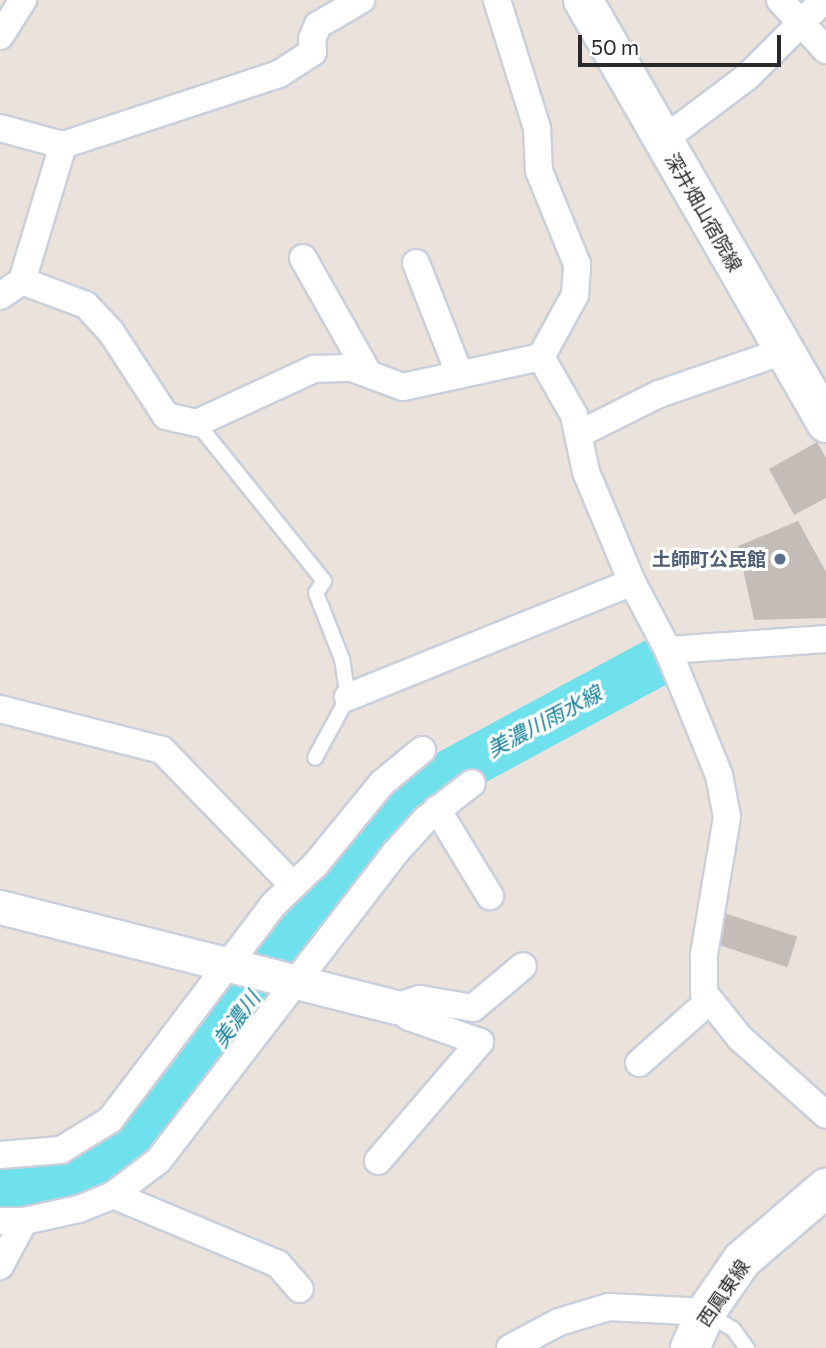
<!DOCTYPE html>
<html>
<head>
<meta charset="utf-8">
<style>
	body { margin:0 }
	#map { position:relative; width:826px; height:1348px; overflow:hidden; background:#ebe2db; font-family:Commissioner,"Noto Sans JP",sans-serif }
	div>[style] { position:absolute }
	.river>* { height:49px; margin:-24.5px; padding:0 24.5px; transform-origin:24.5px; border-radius:24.5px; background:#6ee1ed }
	.building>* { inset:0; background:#c4bdb7; transform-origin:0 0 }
	.roads { filter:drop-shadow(2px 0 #c9d0db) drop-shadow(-2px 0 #c9d0db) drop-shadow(0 2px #c9d0db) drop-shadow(0 -2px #c9d0db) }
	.service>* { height:14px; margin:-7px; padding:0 7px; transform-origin:7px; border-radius:7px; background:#fff }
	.minor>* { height:26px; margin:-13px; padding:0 13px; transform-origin:13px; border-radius:13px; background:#fff }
	.tertiary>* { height:33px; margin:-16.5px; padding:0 16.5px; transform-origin:16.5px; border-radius:16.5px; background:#fff }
	.secondary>* { height:38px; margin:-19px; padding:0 19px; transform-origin:19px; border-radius:19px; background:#fff }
	.dots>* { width:19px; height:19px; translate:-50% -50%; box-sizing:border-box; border:4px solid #fff; border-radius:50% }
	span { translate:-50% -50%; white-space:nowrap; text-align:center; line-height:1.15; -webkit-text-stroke:6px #fff; paint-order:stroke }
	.street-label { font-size:19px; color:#292929 }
	.service-label { font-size:19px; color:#4e5e75; font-weight:700 }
	.right { translate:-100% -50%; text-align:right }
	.water-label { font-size:21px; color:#0f8098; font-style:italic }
	.scale { position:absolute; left:578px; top:35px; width:203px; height:32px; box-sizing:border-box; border:4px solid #292929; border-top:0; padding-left:9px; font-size:21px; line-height:24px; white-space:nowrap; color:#292929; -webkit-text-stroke:5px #fff; paint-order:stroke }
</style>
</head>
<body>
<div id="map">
	<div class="river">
		<i style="left:0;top:1193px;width:69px;rotate:-6.6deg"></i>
		<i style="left:69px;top:1185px;width:34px;rotate:-24deg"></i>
		<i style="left:100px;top:1171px;width:47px;rotate:-35.4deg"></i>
		<i style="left:138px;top:1144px;width:79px;rotate:-50.7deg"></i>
		<i style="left:188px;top:1083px;width:325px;rotate:-53.5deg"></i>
		<i style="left:381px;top:822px;width:43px;rotate:-42.2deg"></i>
		<i style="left:413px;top:793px;width:277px;rotate:-28.4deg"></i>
	</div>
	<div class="building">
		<i style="clip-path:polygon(817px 442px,826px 458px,826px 498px,794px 515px,769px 469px)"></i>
		<i style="clip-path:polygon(798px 521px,826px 572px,826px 618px,754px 620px,738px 546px)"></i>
		<i style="left:724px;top:913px;width:77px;height:32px;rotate:18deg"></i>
	</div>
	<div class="roads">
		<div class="service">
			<i style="left:197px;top:423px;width:203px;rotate:51.2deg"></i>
			<i style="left:324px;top:581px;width:14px;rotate:124deg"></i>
			<i style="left:316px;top:593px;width:71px;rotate:68.5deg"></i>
			<i style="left:342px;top:659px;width:38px;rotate:81deg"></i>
			<i style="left:348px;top:697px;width:69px;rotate:118.4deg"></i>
			<i style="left:707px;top:1313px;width:31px;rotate:32deg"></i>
			<i style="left:733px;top:1329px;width:24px;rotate:54deg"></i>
		</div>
		<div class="minor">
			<i style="left:780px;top:0;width:68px;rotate:47.4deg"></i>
			<i style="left:0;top:36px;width:43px;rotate:-57.4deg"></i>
			<i style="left:0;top:128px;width:65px;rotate:15.1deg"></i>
			<i style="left:63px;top:145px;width:227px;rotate:-18.2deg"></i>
			<i style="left:279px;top:74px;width:40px;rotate:-32.9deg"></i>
			<i style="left:313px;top:52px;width:13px;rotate:-94deg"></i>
			<i style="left:312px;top:39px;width:15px;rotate:-67deg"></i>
			<i style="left:318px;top:25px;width:50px;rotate:-30.2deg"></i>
			<i style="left:663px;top:140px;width:105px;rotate:-36.9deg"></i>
			<i style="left:747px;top:77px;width:109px;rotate:-45deg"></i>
			<i style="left:303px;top:258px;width:130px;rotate:60.5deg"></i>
			<i style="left:416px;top:263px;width:120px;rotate:68.6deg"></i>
			<i style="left:22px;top:281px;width:68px;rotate:20.6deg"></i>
			<i style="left:86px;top:305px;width:37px;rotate:47deg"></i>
			<i style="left:111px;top:332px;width:100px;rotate:56.8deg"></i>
			<i style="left:166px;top:416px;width:32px;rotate:13deg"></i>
			<i style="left:197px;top:423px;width:129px;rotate:-24.8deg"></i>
			<i style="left:314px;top:369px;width:38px;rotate:-2deg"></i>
			<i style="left:352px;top:368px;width:54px;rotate:20.4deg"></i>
			<i style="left:403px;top:387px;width:141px;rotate:-12.3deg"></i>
			<i style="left:541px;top:357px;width:71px;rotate:-61.3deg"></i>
			<i style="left:575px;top:295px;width:31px;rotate:-86deg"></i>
			<i style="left:577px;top:264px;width:100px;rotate:-112.2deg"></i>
			<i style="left:539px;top:171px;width:43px;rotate:-92.7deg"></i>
			<i style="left:537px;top:128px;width:134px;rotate:-107.4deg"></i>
			<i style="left:0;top:296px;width:27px;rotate:-34deg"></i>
			<i style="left:22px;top:281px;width:142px;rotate:-73.2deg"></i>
			<i style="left:541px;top:357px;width:67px;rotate:60.4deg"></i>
			<i style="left:574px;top:415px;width:58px;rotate:78.1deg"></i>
			<i style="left:586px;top:472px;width:119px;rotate:67.3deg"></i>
			<i style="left:632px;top:582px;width:77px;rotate:62.1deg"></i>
			<i style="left:668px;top:650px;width:135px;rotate:67.8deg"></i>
			<i style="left:719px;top:775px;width:43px;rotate:79.2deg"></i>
			<i style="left:727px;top:817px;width:140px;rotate:99.5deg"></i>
			<i style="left:704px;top:955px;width:38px;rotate:90deg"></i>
			<i style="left:704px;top:993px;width:58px;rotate:51.3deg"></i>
			<i style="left:740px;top:1038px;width:115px;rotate:41.8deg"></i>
			<i style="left:579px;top:434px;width:89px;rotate:-26.6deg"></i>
			<i style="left:659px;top:394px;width:132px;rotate:-19deg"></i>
			<i style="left:668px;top:650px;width:158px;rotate:-4deg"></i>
			<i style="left:348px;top:697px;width:306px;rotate:-22deg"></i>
			<i style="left:0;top:709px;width:167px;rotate:14.2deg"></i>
			<i style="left:162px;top:750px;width:188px;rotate:45.9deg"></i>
			<i style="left:437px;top:809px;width:102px;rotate:58.7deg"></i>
			<i style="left:395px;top:1007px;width:26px;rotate:-18deg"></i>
			<i style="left:420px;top:999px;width:54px;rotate:9.6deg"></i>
			<i style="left:473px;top:1008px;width:65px;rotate:-40deg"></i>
			<i style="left:639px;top:1063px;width:94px;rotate:-41.5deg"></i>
			<i style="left:0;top:1155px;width:61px;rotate:-4.7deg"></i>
			<i style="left:61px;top:1150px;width:57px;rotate:-31.5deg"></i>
			<i style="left:110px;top:1120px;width:271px;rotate:-52.8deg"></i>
			<i style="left:274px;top:904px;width:57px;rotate:-43.6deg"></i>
			<i style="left:315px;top:865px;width:106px;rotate:-50.7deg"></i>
			<i style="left:382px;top:783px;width:52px;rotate:-39.5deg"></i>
			<i style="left:378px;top:1161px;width:157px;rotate:-49.4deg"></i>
			<i style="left:480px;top:1042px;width:75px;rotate:-160.6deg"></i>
			<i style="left:409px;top:1017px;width:17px;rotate:-144deg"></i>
			<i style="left:113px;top:1195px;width:179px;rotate:22.7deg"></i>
			<i style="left:278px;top:1264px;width:33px;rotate:49deg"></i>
			<i style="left:0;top:1221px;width:24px"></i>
			<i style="left:24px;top:1221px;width:56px;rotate:-12.3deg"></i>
			<i style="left:79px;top:1209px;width:37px;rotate:-22deg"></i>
			<i style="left:113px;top:1195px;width:56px;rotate:-37.1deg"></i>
			<i style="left:158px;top:1161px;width:389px;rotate:-52.4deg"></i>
			<i style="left:395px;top:853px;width:46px;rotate:-47.6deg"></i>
			<i style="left:426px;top:819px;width:58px;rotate:-38deg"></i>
			<i style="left:0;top:1266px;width:51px;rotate:-61.9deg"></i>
			<i style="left:510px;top:1348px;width:55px;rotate:-28deg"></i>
			<i style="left:559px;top:1322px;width:52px;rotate:-16.7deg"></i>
			<i style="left:609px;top:1307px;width:97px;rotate:3deg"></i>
		</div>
		<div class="tertiary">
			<i style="left:0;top:907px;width:407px;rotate:14.2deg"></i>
		</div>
		<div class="secondary">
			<i style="left:583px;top:0;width:488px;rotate:60.1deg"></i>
			<i style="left:690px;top:1348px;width:39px;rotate:-66deg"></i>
			<i style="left:706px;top:1312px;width:63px;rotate:-55.3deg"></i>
			<i style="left:742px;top:1260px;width:111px;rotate:-40.6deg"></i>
		</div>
	</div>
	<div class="dots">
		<i style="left:780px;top:559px;background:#5c6f8a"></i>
	</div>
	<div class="street-label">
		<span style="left:704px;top:212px;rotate:60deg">深井畑山宿院線</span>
		<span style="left:723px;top:1293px;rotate:-56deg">西鳳東線</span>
	</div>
	<div class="service-label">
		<span class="right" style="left:766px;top:559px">土師町公民館</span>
	</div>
	<div class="water-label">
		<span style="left:544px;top:721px;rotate:-28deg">美濃川雨水線</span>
		<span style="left:236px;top:1019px;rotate:-54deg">美濃川</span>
	</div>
	<div class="scale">50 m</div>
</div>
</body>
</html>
